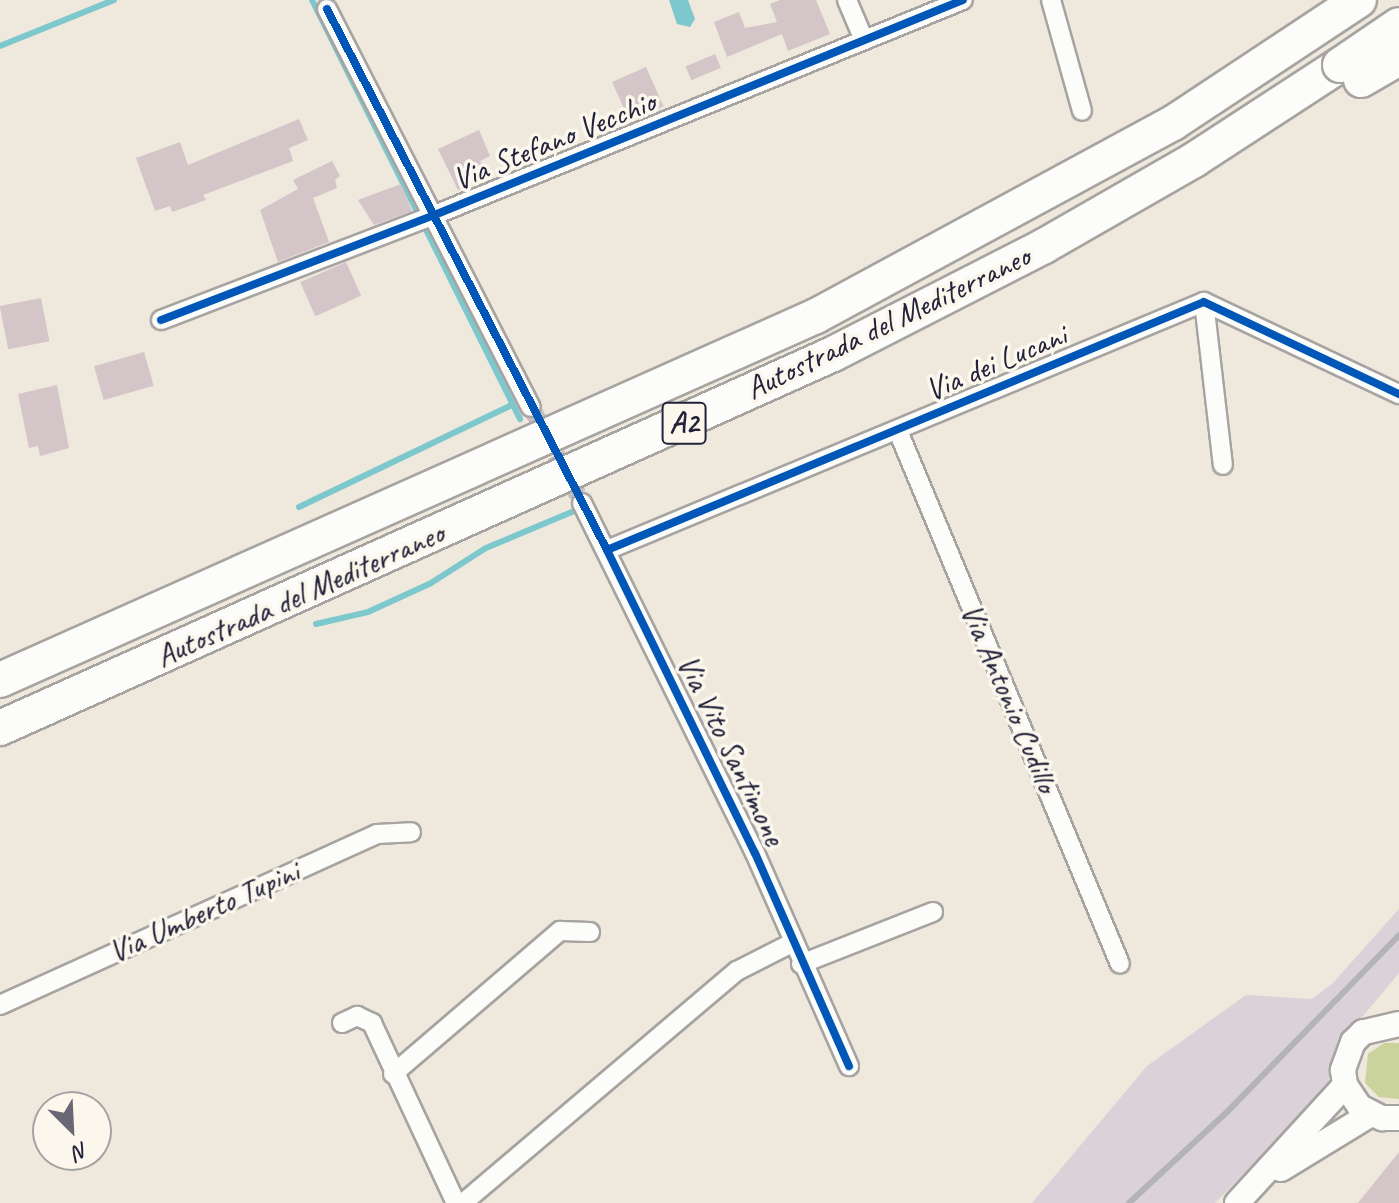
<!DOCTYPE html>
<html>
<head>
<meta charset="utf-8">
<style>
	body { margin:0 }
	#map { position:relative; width:1399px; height:1203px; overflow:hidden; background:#eee8dd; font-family:Caveat,sans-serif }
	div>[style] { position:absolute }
	.industrial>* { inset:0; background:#dbd1d9 }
	.green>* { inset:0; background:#cbd39c }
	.water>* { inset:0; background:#7cc8cc }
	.stream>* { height:6px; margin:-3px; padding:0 3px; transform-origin:3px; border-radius:3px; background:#7cc8cc }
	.building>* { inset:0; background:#d4c5c8; transform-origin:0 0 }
	.minor-tunnel>* { height:18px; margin-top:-9px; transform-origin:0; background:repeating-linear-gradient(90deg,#c5c0bd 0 18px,transparent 0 27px) }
	.roads { filter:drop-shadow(2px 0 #a6a3a0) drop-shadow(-2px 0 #a6a3a0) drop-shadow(0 2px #a6a3a0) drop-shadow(0 -2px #a6a3a0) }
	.minor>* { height:18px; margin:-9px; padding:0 9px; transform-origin:9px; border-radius:9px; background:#fcfcfa }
	.tertiary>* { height:24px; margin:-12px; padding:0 12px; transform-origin:12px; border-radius:12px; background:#fcfcfa }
	.motorway>* { height:34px; margin:-17px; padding:0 17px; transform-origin:17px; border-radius:17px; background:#fcfcfa }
	.rail>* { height:6px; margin:-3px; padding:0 3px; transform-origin:3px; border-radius:3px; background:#b4b3b5 }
	.bridges { filter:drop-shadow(2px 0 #a6a3a0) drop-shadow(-2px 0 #a6a3a0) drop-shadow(0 2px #a6a3a0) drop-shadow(0 -2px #a6a3a0) }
	.motorway-bridge>* { height:34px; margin:-17px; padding:0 17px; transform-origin:17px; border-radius:17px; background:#fcfcfa }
	.cycleway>* { height:8px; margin:-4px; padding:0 4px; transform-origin:4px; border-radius:4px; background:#0057b8 }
	span { translate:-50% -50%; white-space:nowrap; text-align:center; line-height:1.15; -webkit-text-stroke:7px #fbf7ec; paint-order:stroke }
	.shield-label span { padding:2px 6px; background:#fbf7ec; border:2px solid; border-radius:6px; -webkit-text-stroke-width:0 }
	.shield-label { font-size:30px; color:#22223b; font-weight:700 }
	.street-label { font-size:32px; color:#22223b }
	.north { position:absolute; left:32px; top:1091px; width:80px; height:80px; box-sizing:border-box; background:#fbf7ec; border:2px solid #a4a2a5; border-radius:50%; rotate:156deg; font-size:22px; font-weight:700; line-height:32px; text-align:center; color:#22223b }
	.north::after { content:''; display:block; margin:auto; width:28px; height:36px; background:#696774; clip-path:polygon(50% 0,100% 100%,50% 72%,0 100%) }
</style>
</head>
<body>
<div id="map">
	<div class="industrial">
		<i style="clip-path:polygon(1399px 909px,1399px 973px,1342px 1041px,1326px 1089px,1215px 1203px,1032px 1203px,1147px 1066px,1246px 995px,1312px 999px,1333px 983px)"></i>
	</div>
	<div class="green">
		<i style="clip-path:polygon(1384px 1043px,1399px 1043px,1399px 1099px,1379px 1097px,1365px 1083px,1368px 1054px)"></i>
	</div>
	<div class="water">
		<i style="clip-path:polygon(669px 0,688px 0,695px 19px,690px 27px,677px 24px)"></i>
	</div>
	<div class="stream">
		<i style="left:312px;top:0;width:468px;rotate:63.6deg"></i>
		<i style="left:0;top:46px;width:123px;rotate:-22deg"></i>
		<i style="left:299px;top:507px;width:236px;rotate:-25.6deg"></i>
		<i style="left:316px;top:624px;width:53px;rotate:-13deg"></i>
		<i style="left:368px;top:612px;width:69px;rotate:-24.7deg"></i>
		<i style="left:431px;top:583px;width:65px;rotate:-32.5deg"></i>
		<i style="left:486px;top:548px;width:95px;rotate:-22.8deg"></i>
	</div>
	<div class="building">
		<i style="clip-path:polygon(780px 0,816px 0,830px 34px,788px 51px,782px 34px,727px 57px,714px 22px,739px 12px,745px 28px,777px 22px,770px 4px)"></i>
		<i style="left:715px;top:54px;width:15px;height:32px;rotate:67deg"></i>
		<i style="left:646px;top:67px;width:43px;height:37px;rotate:66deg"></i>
		<i style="clip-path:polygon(299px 119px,308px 140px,289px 148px,293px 161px,203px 195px,206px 200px,172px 212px,170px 206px,155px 211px,136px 158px,180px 142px,188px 165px)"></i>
		<i style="clip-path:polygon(479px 130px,490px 156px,480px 161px,489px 176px,458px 190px,438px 149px)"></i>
		<i style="clip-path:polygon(332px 161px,340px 176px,335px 180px,337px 188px,313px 198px,329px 242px,278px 262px,260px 210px,298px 189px,293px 180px)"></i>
		<i style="clip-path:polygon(401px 184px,412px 211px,374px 225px,358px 200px)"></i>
		<i style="left:346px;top:262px;width:37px;height:50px;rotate:66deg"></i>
		<i style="left:41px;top:298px;width:44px;height:42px;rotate:79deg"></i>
		<i style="left:144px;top:352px;width:35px;height:52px;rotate:74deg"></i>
		<i style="clip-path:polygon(57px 385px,69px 448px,40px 456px,38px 446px,29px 448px,18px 394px)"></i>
		<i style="clip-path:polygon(1399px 1152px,1399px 1203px,1358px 1203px)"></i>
	</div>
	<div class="minor-tunnel">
		<i style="left:531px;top:407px;width:109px;rotate:62deg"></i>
	</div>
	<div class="roads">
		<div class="minor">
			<i style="left:847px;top:0;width:43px;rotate:67deg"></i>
			<i style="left:1051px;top:0;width:115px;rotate:74.4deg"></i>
			<i style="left:327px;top:9px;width:447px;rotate:62.9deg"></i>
			<i style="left:1204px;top:302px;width:164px;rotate:83.4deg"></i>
			<i style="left:161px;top:320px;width:290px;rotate:-21deg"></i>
			<i style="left:432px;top:216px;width:573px;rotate:-22.14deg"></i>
			<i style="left:898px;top:431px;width:577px;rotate:67.39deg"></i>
			<i style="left:582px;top:503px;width:390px;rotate:63.7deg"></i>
			<i style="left:755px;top:853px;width:233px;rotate:66.2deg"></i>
			<i style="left:607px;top:550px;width:646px;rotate:-22.56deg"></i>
			<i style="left:1204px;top:302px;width:216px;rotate:25.3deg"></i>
			<i style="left:801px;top:964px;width:142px;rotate:-21.5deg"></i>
			<i style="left:0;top:1005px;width:414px;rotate:-24.4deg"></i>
			<i style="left:377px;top:834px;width:34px;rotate:-3deg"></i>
			<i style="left:342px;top:1023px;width:17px;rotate:-25deg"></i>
			<i style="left:357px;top:1016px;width:17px;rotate:25deg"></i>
			<i style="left:372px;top:1023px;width:199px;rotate:65deg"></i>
			<i style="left:393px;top:1074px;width:220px;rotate:-40.6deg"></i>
			<i style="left:560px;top:931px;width:30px;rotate:2deg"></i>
			<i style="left:463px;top:1203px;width:359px;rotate:-40.3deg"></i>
			<i style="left:737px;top:971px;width:62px;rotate:-27deg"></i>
		</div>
		<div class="tertiary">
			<i style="left:1399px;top:1024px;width:37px;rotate:167deg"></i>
			<i style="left:1363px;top:1032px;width:14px;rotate:135deg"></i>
			<i style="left:1353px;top:1042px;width:30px;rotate:110deg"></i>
			<i style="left:1343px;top:1070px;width:15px;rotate:82deg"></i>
			<i style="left:1345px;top:1085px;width:27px;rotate:56deg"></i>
			<i style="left:1360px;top:1107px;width:25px;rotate:27deg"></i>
			<i style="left:1382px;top:1118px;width:17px"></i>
			<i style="left:1281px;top:1169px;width:105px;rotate:-31.4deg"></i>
			<i style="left:1237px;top:1203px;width:160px;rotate:-47.5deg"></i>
		</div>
		<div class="motorway">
			<i style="left:0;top:680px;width:894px;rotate:-24.04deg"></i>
			<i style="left:816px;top:316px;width:406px;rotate:-28.4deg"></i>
			<i style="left:1173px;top:123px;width:223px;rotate:-33.5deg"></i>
			<i style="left:0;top:728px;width:913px;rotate:-24.18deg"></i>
			<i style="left:833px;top:354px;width:237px;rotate:-27.1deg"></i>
			<i style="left:1044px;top:246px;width:173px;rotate:-29.8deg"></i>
			<i style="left:1194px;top:160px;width:174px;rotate:-33.1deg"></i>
		</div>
	</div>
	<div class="rail">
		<i style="left:1129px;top:1203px;width:137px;rotate:-42.9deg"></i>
		<i style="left:1229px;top:1110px;width:244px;rotate:-45.8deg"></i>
	</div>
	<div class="bridges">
		<div class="motorway-bridge">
			<i style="left:1340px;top:65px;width:71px;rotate:-34.1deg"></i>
			<i style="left:1361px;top:80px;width:44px;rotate:-30.1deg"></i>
		</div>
	</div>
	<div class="cycleway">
		<i style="left:327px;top:9px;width:609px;rotate:62.64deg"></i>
		<i style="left:607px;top:550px;width:337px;rotate:64deg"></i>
		<i style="left:755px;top:853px;width:233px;rotate:66.2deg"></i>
		<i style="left:161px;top:320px;width:290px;rotate:-21deg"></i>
		<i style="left:432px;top:216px;width:573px;rotate:-22.14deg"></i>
		<i style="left:607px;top:550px;width:646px;rotate:-22.56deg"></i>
		<i style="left:1204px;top:302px;width:216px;rotate:25.3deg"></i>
	</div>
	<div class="shield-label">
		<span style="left:684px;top:423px">A2</span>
	</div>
	<div class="street-label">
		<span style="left:554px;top:141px;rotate:-22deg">Via Stefano Vecchio</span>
		<span style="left:888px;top:323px;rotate:-26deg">Autostrada del Mediterraneo</span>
		<span style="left:996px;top:363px;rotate:-23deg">Via dei Lucani</span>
		<span style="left:300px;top:595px;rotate:-24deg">Autostrada del Mediterraneo</span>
		<span style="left:1009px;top:698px;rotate:67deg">Via Antonio Cudillo</span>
		<span style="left:731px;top:750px;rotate:64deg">Via Vito Santimone</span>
		<span style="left:204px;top:912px;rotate:-24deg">Via Umberto Tupini</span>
	</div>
	<div class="north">N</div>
</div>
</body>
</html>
